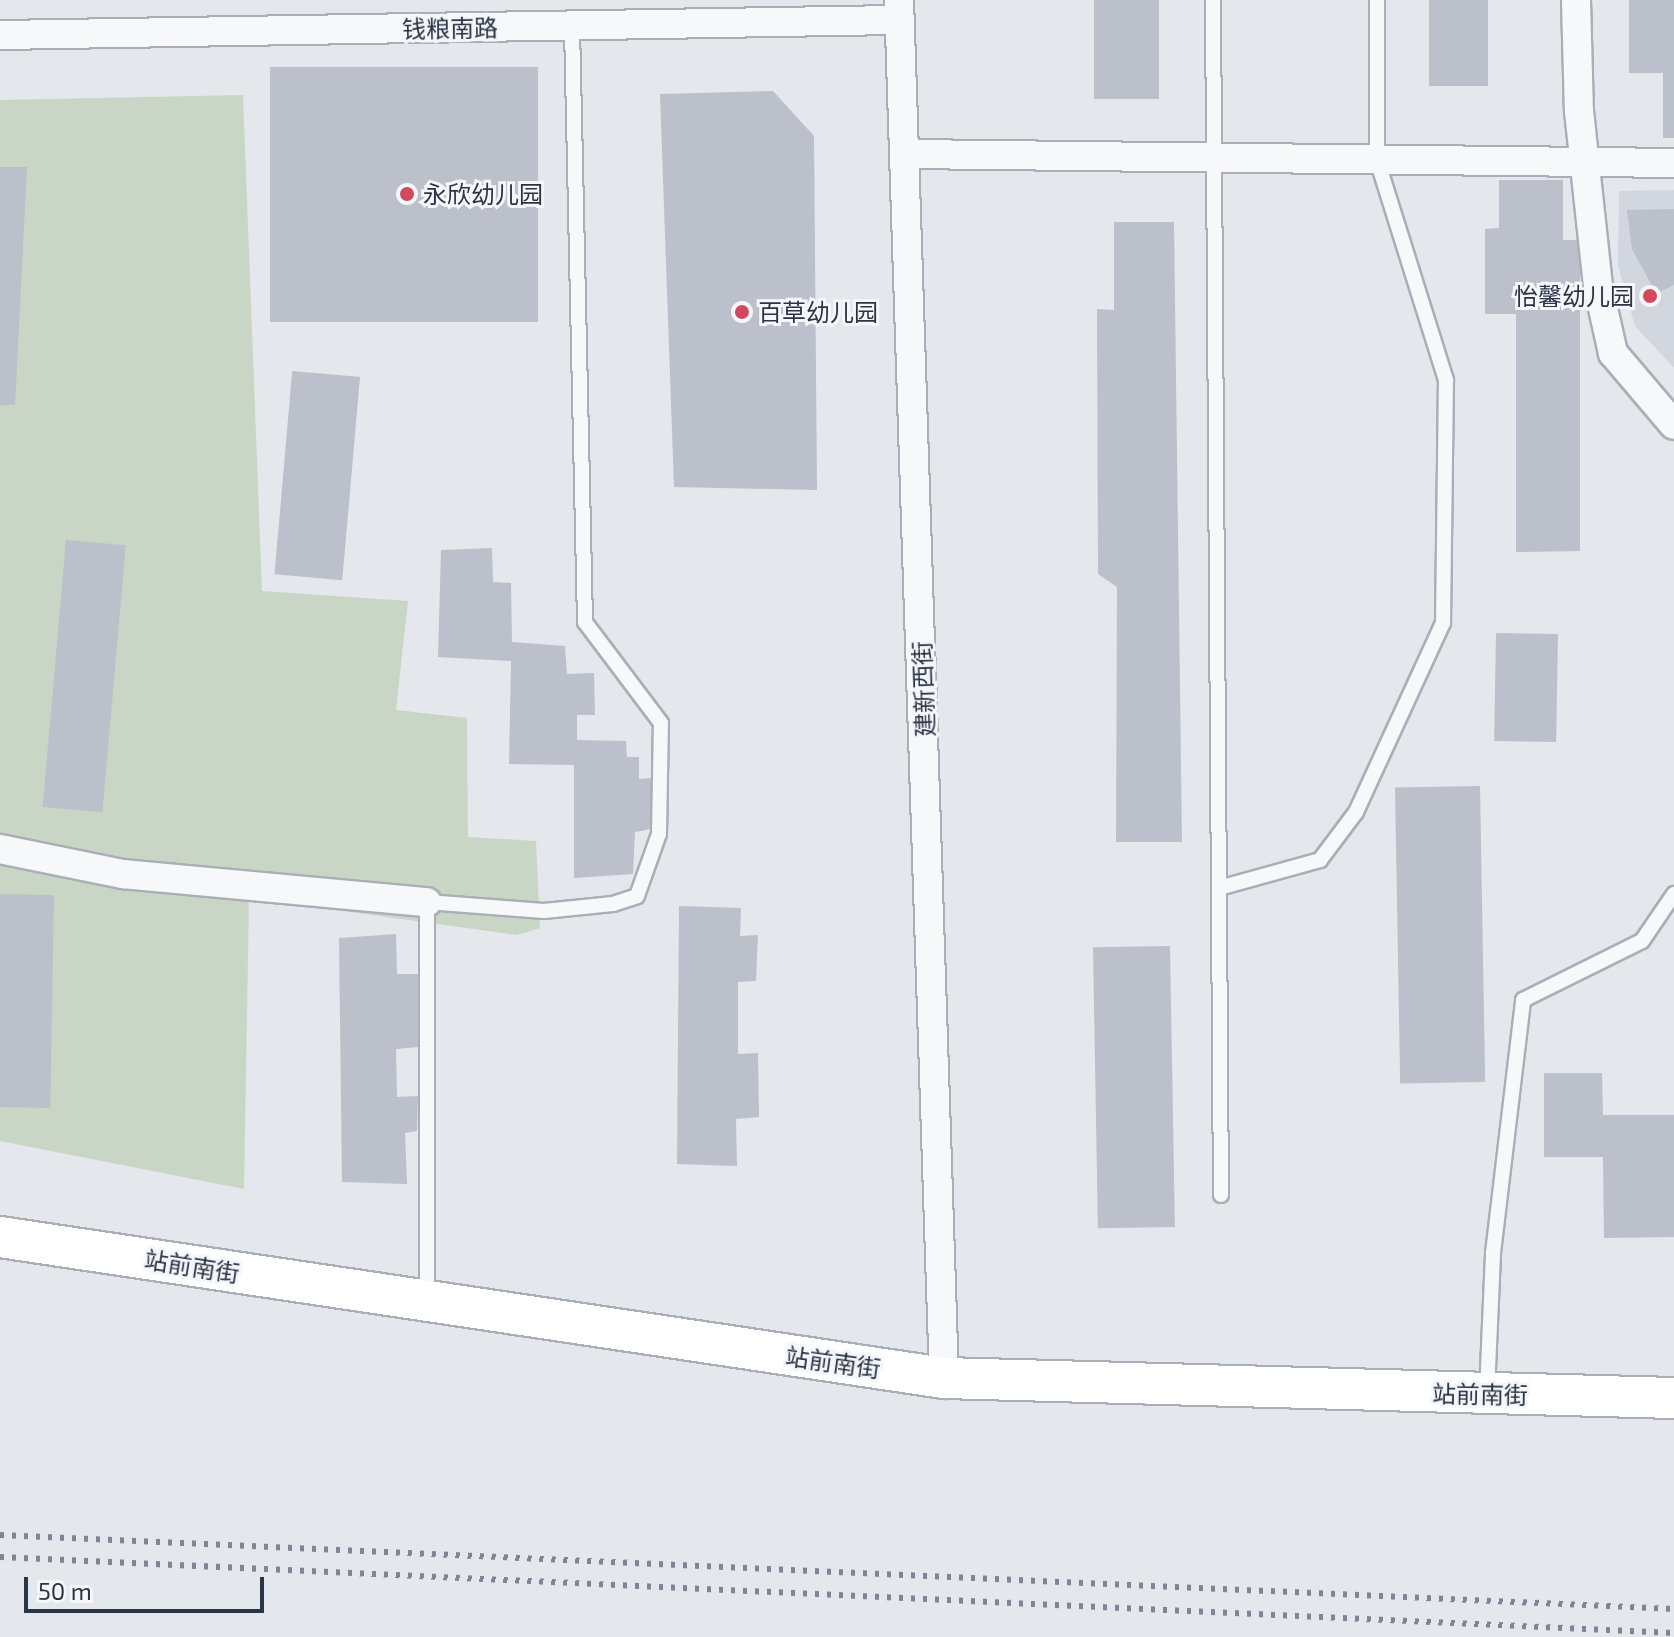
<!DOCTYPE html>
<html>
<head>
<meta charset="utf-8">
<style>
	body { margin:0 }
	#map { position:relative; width:1674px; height:1637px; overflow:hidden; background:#e4e7ec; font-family:"Exo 2","Noto Sans SC",sans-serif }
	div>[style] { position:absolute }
	.built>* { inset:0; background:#d2d6de }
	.green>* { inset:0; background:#c9d6c5 }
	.building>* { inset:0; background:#bbc0ca; transform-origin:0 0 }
	.roads { filter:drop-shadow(2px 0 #a9aeb7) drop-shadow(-2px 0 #a9aeb7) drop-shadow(0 2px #a9aeb7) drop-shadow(0 -2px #a9aeb7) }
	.service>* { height:14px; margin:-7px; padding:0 7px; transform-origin:7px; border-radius:7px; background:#f7f8fa }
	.minor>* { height:28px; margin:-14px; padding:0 14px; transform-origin:14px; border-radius:14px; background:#f7f8fa }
	.secondary>* { height:40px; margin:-20px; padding:0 20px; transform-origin:20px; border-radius:20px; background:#fff }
	.rail>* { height:6px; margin-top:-3px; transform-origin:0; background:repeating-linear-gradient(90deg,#7d8696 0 4px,transparent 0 12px) }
	.dots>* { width:22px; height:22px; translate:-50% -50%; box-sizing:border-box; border:4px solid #f4f6f9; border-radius:50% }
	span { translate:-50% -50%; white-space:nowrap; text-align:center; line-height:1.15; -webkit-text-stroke:6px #f4f6f9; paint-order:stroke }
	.street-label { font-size:24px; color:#2b3445 }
	.poi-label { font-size:24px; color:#2b3445 }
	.left { translate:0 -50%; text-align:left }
	.right { translate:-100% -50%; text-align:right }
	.scale { position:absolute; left:24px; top:1577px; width:240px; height:36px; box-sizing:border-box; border:4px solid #2b3445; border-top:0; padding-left:10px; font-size:24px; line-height:28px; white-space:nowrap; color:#2b3445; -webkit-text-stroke:6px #f4f6f9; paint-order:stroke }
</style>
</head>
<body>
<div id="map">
	<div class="built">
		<i style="clip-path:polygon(1674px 190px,1674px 368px,1635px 326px,1618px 266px,1619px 191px)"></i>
	</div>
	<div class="green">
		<i style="clip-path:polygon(243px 95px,262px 591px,408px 601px,396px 710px,467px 718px,468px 837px,536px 841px,540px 928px,517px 935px,249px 898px,244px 1189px,0 1141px,0 100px)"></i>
	</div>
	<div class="building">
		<i style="left:1094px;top:0;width:65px;height:99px"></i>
		<i style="left:1429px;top:0;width:59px;height:86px"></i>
		<i style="clip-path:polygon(1629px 0,1674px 0,1674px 138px,1663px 138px,1663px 73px,1629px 73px)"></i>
		<i style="left:538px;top:67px;width:255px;height:268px;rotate:90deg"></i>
		<i style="clip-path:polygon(773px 91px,814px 136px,817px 490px,674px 487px,660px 94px)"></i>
		<i style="clip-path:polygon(0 167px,27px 167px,15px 405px,0 405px)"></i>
		<i style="clip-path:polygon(1499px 180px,1563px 180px,1563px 240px,1580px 240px,1580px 551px,1516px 552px,1516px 314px,1485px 314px,1485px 229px,1499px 228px)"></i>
		<i style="clip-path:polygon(1674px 209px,1674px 285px,1656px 293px,1632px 249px,1627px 210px)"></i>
		<i style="clip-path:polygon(1114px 222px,1174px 222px,1182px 842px,1116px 842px,1117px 587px,1098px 574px,1097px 309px,1114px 310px)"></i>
		<i style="left:360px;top:377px;width:204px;height:68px;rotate:95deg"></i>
		<i style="left:66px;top:540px;width:60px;height:268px;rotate:5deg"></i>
		<i style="clip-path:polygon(492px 548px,493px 582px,511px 583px,512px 642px,565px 646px,567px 674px,594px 673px,595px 715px,577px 715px,577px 740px,626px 741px,627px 757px,639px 757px,639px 779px,652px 778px,651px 829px,635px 832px,633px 874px,574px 878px,574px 765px,509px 764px,511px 661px,438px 657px,441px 550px)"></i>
		<i style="left:1496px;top:633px;width:62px;height:108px;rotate:1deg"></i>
		<i style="left:1480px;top:786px;width:296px;height:85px;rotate:89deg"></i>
		<i style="left:0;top:894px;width:54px;height:213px;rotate:1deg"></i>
		<i style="clip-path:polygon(679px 906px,741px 908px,740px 936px,758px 935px,756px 981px,738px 982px,738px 1054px,758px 1053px,759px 1117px,736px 1119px,737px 1166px,677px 1164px)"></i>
		<i style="clip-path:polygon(396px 934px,397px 974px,420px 974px,419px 1047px,396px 1049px,397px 1097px,418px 1096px,417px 1131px,405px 1133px,407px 1184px,342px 1182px,339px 938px)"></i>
		<i style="left:1170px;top:946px;width:281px;height:77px;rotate:89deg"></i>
		<i style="clip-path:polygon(1544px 1073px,1602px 1073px,1603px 1115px,1674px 1115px,1674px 1237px,1604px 1238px,1603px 1157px,1544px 1157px)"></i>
	</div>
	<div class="roads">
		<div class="service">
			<i style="left:1213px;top:0;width:1195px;rotate:89.62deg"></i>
			<i style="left:1219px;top:888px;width:105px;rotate:-15.5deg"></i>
			<i style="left:1320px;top:860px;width:60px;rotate:-53.1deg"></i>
			<i style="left:1356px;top:812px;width:208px;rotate:-65.3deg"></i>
			<i style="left:1443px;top:623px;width:243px;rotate:-89.3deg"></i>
			<i style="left:1446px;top:380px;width:231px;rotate:-107.4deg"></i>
			<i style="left:1377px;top:160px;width:160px;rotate:-90deg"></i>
			<i style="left:427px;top:1297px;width:395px;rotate:-90deg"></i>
			<i style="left:427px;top:902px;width:117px;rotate:4.4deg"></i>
			<i style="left:544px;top:911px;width:69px;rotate:-5.8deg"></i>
			<i style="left:613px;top:904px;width:25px;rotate:-18deg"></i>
			<i style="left:637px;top:896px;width:66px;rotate:-70.5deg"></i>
			<i style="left:659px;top:834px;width:111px;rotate:-89deg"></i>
			<i style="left:661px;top:723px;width:126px;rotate:-127deg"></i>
			<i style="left:585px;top:622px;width:596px;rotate:-91.25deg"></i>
			<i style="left:1487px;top:1392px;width:139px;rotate:-87.5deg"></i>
			<i style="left:1493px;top:1253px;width:255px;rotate:-83.2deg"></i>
			<i style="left:1523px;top:1000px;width:133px;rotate:-26.4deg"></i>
			<i style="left:1642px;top:941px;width:57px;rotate:-55.8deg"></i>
		</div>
		<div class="minor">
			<i style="left:899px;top:0;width:1379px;rotate:88.13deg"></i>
			<i style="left:1576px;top:0;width:111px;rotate:88.5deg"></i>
			<i style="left:1579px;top:111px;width:176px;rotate:83.8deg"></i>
			<i style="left:1598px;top:286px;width:69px;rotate:77.4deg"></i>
			<i style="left:1613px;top:353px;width:94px;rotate:49.7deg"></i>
			<i style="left:0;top:35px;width:899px;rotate:-0.96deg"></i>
			<i style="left:907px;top:154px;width:767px;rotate:0.67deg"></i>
			<i style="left:0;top:849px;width:126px;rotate:11.5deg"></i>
			<i style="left:123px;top:874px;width:305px;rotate:5.3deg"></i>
		</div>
		<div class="secondary">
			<i style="left:0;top:1237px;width:954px;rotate:8.5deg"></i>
			<i style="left:944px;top:1378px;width:730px;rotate:1.57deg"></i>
		</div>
	</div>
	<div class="rail">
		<i style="left:0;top:1535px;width:1676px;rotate:2.53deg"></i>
		<i style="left:0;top:1557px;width:1676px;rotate:2.6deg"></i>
	</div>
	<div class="dots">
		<i style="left:407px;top:194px;background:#d1495b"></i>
		<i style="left:1650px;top:296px;background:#d1495b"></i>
		<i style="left:742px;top:312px;background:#d1495b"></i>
	</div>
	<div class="street-label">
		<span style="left:450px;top:28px;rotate:-1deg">钱粮南路</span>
		<span style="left:923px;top:689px;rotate:-92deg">建新西街</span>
		<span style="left:192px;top:1266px;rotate:9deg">站前南街</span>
		<span style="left:833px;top:1362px;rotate:8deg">站前南街</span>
		<span style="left:1480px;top:1394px;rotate:1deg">站前南街</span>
	</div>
	<div class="poi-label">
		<span class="left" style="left:423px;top:194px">永欣幼儿园</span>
		<span class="right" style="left:1634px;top:296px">怡馨幼儿园</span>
		<span class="left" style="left:758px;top:312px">百草幼儿园</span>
	</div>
	<div class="scale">50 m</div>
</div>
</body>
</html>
